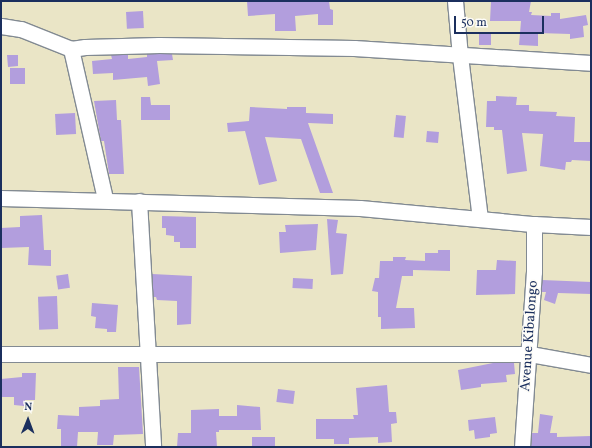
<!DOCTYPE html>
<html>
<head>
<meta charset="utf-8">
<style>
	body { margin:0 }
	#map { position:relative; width:592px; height:448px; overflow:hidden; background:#eae5c6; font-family:Vollkorn,serif }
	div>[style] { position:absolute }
	.building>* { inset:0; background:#b29edd; transform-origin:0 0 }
	.roads { filter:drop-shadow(1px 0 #828a92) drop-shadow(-1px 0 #828a92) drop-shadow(0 1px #828a92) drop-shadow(0 -1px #828a92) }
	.minor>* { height:15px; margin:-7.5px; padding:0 7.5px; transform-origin:7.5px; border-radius:7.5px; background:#fff }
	span { translate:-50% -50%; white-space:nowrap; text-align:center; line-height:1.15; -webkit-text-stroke:3px #fdfcf7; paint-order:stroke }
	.street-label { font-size:14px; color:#1b2f5e }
	.frame { position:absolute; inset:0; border:2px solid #1b2f5e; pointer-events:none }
	.north { position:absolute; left:8px; top:400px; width:40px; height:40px; -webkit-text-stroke:3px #fdfcf7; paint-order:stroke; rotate:1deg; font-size:11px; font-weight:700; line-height:16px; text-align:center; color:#1b2f5e }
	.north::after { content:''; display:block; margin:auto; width:14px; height:18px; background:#1b2f5e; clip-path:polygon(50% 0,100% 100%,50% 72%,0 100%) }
	.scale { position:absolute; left:454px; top:16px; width:90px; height:18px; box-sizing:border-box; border:2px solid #1b2f5e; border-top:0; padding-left:5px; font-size:12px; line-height:14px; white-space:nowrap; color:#1b2f5e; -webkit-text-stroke:3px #fdfcf7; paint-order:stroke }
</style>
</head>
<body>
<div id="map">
	<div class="building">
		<i style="clip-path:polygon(247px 1px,329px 1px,330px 9px,333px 10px,333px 25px,318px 25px,318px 14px,295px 16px,296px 31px,275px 31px,275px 14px,248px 16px)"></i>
		<i style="clip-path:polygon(491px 1px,531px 1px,529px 12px,532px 12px,531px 15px,551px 16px,551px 13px,560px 13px,560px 19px,586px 15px,588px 25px,583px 26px,584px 37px,570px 39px,570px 34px,538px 33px,538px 46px,519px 45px,521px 21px,490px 21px)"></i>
		<i style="left:143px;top:11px;width:17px;height:17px;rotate:87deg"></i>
		<i style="left:479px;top:32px;width:12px;height:13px"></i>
		<i style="clip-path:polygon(147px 54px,172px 54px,173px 60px,157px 61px,160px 84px,148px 86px,147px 77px,113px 80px,113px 73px,93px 74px,92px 61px,112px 59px,111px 55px,128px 55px,128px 59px,147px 57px)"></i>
		<i style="clip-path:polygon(7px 55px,18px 55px,18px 66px,8px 67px)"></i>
		<i style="left:10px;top:68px;width:15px;height:16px"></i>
		<i style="clip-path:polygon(496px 96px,517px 97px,516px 105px,529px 105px,529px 111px,557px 112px,556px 116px,575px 117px,574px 142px,591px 142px,591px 161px,572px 160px,571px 162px,566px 162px,565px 170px,540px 166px,543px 134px,522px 133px,527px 171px,507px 174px,502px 130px,494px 130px,494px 127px,486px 127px,487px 101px,496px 101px)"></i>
		<i style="clip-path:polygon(141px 97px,150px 97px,151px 105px,170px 105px,170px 120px,141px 120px)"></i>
		<i style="clip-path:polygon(116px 100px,117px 120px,121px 120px,124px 174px,109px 174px,104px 141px,101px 141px,94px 101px)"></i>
		<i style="clip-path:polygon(250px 107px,287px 109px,287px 107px,306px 107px,306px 113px,333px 114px,333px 124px,308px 123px,333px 193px,320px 193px,301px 139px,265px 137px,277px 181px,259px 185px,245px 131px,228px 132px,227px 123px,249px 121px)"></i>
		<i style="left:75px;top:113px;width:21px;height:20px;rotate:87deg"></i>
		<i style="left:396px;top:115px;width:10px;height:22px;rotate:6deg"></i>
		<i style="left:427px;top:131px;width:12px;height:11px;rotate:5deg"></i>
		<i style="clip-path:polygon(42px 215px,44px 250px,51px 250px,51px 266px,28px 265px,29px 247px,1px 248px,1px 228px,20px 227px,20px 216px)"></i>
		<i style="clip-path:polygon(162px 216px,196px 217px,196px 248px,180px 248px,180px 242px,174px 242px,174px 236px,166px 235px,166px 228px,162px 228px)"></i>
		<i style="clip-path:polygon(327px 219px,338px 220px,336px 233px,347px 234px,343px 274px,331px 275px)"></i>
		<i style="clip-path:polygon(318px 224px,316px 250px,280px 253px,279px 232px,286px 232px,285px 225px)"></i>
		<i style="clip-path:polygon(438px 250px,450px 250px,450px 271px,413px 270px,413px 276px,402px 276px,396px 308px,414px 308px,415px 328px,381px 329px,381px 317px,378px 317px,378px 292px,372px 291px,375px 278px,379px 278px,380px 261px,393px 261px,393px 257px,406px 257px,405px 260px,425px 261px,425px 253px,438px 253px)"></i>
		<i style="clip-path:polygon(497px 260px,516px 261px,515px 294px,476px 295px,477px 270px,496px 270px)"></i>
		<i style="left:68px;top:274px;width:14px;height:12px;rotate:82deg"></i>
		<i style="clip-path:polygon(152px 274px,192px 276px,191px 324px,177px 325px,177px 301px,157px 300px,156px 297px,153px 297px)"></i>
		<i style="left:293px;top:278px;width:20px;height:10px;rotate:3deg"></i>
		<i style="clip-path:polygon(542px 280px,591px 282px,591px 294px,558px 293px,555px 304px,544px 300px,546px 292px,542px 292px)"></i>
		<i style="left:57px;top:296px;width:33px;height:19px;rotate:88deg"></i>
		<i style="clip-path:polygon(92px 303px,118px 305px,116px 332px,107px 332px,107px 329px,95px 328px,96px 317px,91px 316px)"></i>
		<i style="clip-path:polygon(493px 363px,514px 363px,515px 374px,506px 375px,507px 382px,481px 384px,481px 387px,461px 390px,458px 370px)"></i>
		<i style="clip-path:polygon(118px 367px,139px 367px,143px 434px,114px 435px,113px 445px,97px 445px,98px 432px,78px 432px,77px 447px,61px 447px,61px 429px,57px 429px,58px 415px,79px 416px,79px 407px,100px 406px,100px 400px,119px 399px)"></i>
		<i style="clip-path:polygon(22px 373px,36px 373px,35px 400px,25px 400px,24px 406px,14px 405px,14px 397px,1px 397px,1px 379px,22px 377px)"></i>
		<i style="clip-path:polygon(387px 385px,389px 412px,396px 412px,397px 423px,391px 424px,392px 442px,378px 443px,378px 437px,349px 438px,349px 444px,334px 444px,334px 439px,316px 439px,316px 419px,354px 419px,353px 415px,358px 415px,356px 388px)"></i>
		<i style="left:278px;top:389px;width:17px;height:13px;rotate:7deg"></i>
		<i style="clip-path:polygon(237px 405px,260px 407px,261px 430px,219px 430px,219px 432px,216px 432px,217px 447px,177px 447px,178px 433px,191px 433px,191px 410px,219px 409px,219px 416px,237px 416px)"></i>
		<i style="clip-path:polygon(540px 414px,553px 416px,550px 433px,557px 433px,557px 437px,591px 436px,591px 447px,531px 447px,532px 433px,538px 433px)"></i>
		<i style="clip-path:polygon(495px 417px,497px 433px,490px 434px,490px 437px,475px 439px,474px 430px,469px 431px,468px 420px)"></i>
		<i style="left:252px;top:437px;width:23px;height:10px"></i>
	</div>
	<div class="roads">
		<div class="minor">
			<i style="left:455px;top:1px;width:55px;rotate:84.8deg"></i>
			<i style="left:460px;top:56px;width:164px;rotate:83deg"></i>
			<i style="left:1px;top:26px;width:20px;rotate:9deg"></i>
			<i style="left:21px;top:29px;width:54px;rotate:21.8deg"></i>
			<i style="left:71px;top:49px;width:14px;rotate:-8deg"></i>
			<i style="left:85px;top:47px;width:74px;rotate:-1.5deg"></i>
			<i style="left:159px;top:45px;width:195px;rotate:0.9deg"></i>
			<i style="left:354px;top:48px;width:237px;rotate:3.6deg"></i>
			<i style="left:71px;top:49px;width:154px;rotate:77.2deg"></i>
			<i style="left:1px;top:198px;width:359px;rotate:1.6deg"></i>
			<i style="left:360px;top:208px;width:175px;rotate:5.3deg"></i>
			<i style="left:534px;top:224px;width:57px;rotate:3deg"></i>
			<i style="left:139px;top:201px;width:246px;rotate:86.7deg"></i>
			<i style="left:1px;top:354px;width:529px"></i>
			<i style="left:530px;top:354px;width:62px;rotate:10.2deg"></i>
			<i style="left:522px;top:447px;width:175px;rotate:-86.1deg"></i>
			<i style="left:534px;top:272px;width:48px;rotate:-90deg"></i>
		</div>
	</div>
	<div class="street-label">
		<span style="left:530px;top:336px;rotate:-86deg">Avenue Kibalongo</span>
	</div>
	<div class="frame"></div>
	<div class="north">N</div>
	<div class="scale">50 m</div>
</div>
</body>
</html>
